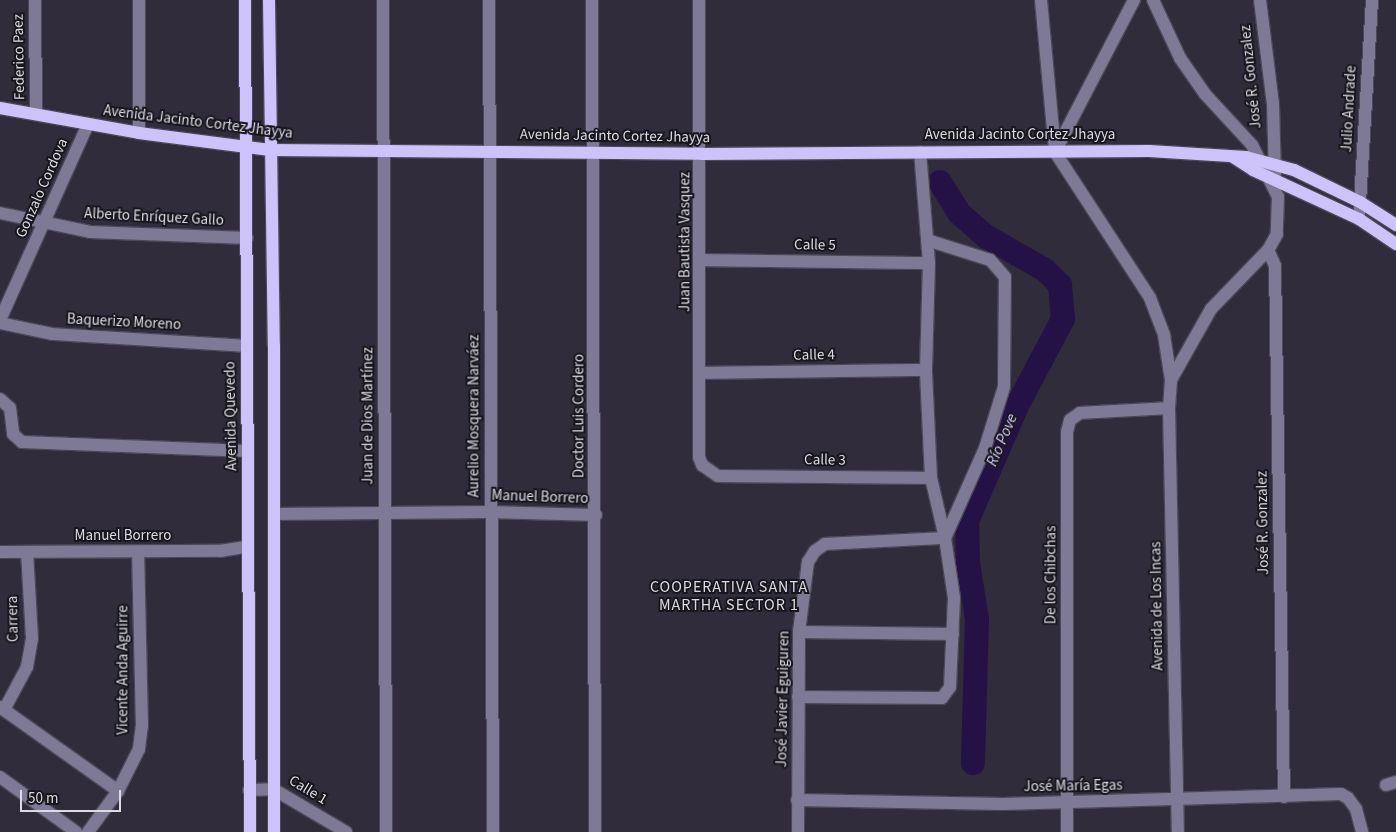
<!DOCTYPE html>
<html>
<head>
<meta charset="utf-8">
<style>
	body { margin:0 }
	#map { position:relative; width:1396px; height:832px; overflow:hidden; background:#302c3c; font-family:"Source Sans 3",sans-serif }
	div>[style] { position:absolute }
	.river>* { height:24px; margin:-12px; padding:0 12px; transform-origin:12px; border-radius:12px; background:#241246 }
	.roads { filter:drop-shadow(1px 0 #4c4857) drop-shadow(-1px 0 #4c4857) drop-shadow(0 1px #4c4857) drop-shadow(0 -1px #4c4857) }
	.minor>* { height:12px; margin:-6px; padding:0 6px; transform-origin:6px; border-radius:6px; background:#7e7994 }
	.major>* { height:12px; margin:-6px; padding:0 6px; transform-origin:6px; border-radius:6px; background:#cec2fa }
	span { translate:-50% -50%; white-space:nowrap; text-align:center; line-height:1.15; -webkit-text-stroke:4px #18161d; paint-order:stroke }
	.street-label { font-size:15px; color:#dcdae5 }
	.water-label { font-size:16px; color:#d5c9fe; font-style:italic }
	.neighbourhood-label { font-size:16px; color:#dcdae5; letter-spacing:1px }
	.scale { position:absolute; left:20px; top:790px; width:101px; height:22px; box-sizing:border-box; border:2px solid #dcdae5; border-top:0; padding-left:6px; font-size:15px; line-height:18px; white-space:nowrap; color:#dcdae5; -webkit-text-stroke:4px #18161d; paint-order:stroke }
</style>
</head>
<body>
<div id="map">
	<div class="river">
		<i style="left:940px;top:182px;width:36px;rotate:58deg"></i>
		<i style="left:959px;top:213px;width:37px;rotate:41deg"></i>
		<i style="left:987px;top:237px;width:67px;rotate:29.6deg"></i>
		<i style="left:1045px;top:270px;width:21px;rotate:45deg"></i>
		<i style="left:1060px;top:285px;width:34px;rotate:85deg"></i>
		<i style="left:1063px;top:319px;width:98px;rotate:117.9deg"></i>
		<i style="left:1017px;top:406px;width:125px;rotate:113.5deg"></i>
		<i style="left:967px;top:521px;width:42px;rotate:88.6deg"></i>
		<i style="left:968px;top:563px;width:57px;rotate:80.9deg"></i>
		<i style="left:977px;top:619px;width:144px;rotate:91.6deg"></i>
	</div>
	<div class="roads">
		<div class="minor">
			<i style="left:35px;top:0;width:114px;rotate:89.5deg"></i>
			<i style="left:139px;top:0;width:133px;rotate:90deg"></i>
			<i style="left:383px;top:0;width:832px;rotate:89.79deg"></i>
			<i style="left:489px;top:0;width:832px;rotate:89.72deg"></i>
			<i style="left:592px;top:0;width:832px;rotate:89.79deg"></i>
			<i style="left:699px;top:0;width:457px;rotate:90deg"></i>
			<i style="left:699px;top:457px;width:9px;rotate:69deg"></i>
			<i style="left:702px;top:465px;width:19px;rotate:35deg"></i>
			<i style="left:718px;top:476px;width:213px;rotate:0.5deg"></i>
			<i style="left:1041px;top:0;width:153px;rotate:84.7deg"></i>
			<i style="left:1055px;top:152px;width:174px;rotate:56.9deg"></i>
			<i style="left:1150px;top:298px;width:40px;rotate:69deg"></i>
			<i style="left:1164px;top:335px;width:46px;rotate:81.2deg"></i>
			<i style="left:1171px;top:380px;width:28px;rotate:94deg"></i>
			<i style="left:1169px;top:408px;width:424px;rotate:88.8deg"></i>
			<i style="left:1153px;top:0;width:64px;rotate:65deg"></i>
			<i style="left:1180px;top:58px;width:44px;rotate:55.2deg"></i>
			<i style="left:1205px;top:94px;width:69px;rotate:47.3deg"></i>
			<i style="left:1252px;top:145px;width:58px;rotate:63.4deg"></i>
			<i style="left:1278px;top:197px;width:37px;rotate:92deg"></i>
			<i style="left:1277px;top:234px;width:18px;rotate:119deg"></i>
			<i style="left:1268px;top:250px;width:82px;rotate:134deg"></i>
			<i style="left:1211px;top:309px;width:81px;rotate:119.4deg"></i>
			<i style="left:1260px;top:0;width:105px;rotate:82.9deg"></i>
			<i style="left:1273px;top:104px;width:70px;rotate:88.4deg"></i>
			<i style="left:1056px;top:150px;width:169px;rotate:-62.5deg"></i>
			<i style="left:0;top:213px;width:92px;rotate:11.9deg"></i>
			<i style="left:90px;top:232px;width:157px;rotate:2.2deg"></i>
			<i style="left:1359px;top:219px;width:219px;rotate:-86.6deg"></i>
			<i style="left:1268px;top:250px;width:17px;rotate:66deg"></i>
			<i style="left:1275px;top:266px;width:531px;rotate:89.03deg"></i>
			<i style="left:701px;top:260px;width:228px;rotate:0.8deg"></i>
			<i style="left:0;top:320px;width:215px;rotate:-65.8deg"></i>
			<i style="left:0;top:323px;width:53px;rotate:11.9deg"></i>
			<i style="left:52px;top:334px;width:194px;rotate:3.5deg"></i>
			<i style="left:702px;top:373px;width:224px;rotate:-0.8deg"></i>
			<i style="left:0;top:399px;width:13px;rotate:42deg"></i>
			<i style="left:10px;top:408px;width:26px;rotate:83deg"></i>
			<i style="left:13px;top:434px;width:12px;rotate:42deg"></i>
			<i style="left:22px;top:442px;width:226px;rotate:2.3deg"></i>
			<i style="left:274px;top:514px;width:215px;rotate:-0.5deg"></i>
			<i style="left:489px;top:512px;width:107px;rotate:1.6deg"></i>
			<i style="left:0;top:552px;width:220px;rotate:-0.3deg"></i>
			<i style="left:220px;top:551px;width:26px;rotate:-9deg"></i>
			<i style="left:799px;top:632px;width:154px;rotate:0.7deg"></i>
			<i style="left:798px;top:697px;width:144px;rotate:0.4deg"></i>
			<i style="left:942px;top:698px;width:14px;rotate:-54deg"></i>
			<i style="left:950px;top:687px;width:89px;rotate:-87.4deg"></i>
			<i style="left:954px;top:598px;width:61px;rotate:-98.5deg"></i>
			<i style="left:945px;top:538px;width:62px;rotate:-103.1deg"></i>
			<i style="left:931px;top:478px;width:108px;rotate:-92.7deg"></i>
			<i style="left:926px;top:370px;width:107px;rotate:-88.4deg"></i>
			<i style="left:929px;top:263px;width:111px;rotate:-94.6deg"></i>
			<i style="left:0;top:707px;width:145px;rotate:35.4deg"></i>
			<i style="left:4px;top:710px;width:49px;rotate:-61.9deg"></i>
			<i style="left:27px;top:667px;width:29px;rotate:-80deg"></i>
			<i style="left:32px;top:638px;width:86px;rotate:-93.3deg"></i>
			<i style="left:0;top:777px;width:94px;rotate:35.9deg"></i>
			<i style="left:1386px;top:785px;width:10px;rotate:-17deg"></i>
			<i style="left:249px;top:790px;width:24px;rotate:-2deg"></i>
			<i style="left:273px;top:789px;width:85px;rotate:30.5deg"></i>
			<i style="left:797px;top:800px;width:206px;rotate:1.1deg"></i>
			<i style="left:1003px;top:804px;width:338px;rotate:-1.7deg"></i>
			<i style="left:1341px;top:794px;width:8px;rotate:30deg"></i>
			<i style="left:1348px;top:798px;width:14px;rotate:54deg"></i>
			<i style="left:1356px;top:809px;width:24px;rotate:75deg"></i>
			<i style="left:88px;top:832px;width:51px;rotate:-53.8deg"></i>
			<i style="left:118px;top:791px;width:47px;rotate:-63.4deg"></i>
			<i style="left:139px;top:749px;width:23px;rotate:-83deg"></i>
			<i style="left:142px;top:726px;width:173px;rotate:-91.3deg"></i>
			<i style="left:798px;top:832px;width:200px;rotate:-89.7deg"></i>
			<i style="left:799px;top:632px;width:71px;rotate:-82.7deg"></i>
			<i style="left:808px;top:562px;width:13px;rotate:-58deg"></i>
			<i style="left:815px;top:551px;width:12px;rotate:-35deg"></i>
			<i style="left:825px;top:544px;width:120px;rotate:-2.9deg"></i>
			<i style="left:945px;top:538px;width:98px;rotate:-66deg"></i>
			<i style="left:985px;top:448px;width:64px;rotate:-72.7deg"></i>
			<i style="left:1004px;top:387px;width:110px;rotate:-89.5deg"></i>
			<i style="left:1005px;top:277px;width:23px;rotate:-131deg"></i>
			<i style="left:990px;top:260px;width:66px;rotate:-162.4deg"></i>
			<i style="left:1067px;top:832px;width:400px;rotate:-90deg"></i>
			<i style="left:1067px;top:432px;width:12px;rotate:-76deg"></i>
			<i style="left:1070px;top:420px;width:12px;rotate:-35deg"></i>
			<i style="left:1080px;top:413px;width:89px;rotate:-3.2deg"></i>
		</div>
		<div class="major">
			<i style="left:245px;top:0;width:832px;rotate:89.66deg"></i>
			<i style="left:269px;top:0;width:346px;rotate:89.2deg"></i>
			<i style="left:274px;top:346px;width:486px;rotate:90deg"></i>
			<i style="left:0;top:108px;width:141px;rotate:10.2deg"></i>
			<i style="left:139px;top:133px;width:132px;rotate:7.4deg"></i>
			<i style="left:270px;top:150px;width:432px;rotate:0.5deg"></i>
			<i style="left:702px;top:154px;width:447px;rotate:-0.4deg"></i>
			<i style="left:1149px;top:151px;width:97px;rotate:3.5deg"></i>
			<i style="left:1246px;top:157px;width:50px;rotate:15.2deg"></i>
			<i style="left:1294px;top:170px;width:73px;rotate:25.9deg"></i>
			<i style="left:1360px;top:202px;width:43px;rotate:32.6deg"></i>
			<i style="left:1233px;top:157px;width:24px;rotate:33deg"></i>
			<i style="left:1253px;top:170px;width:117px;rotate:24.8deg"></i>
			<i style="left:1359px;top:219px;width:45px;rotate:34deg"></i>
		</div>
	</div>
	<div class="street-label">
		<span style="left:19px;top:57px;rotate:-91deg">Federico Paez</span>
		<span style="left:1251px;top:77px;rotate:-96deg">José R. Gonzalez</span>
		<span style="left:1349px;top:109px;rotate:-87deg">Julio Andrade</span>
		<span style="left:198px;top:122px;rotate:7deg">Avenida Jacinto Cortez Jhayya</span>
		<span style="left:1020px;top:135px">Avenida Jacinto Cortez Jhayya</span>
		<span style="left:615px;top:136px;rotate:1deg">Avenida Jacinto Cortez Jhayya</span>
		<span style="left:42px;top:188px;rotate:-66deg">Gonzalo Cordova</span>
		<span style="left:154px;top:217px;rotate:3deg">Alberto Enríquez Gallo</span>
		<span style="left:685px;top:242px;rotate:-90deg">Juan Bautista Vasquez</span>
		<span style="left:815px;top:245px;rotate:1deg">Calle 5</span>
		<span style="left:124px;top:322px;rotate:3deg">Baquerizo Moreno</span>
		<span style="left:814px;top:355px;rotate:-1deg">Calle 4</span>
		<span style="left:231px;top:416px;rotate:-91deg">Avenida Quevedo</span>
		<span style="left:368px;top:416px;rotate:-90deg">Juan de Dios Martínez</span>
		<span style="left:474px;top:416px;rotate:-90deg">Aurelio Mosquera Narváez</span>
		<span style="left:579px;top:416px;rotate:-90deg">Doctor Luis Cordero</span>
		<span style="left:825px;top:460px;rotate:1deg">Calle 3</span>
		<span style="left:540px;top:497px;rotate:2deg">Manuel Borrero</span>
		<span style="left:1263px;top:523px;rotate:-91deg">José R. Gonzalez</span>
		<span style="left:123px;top:536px">Manuel Borrero</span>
		<span style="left:1051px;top:575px;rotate:-90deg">De los Chibchas</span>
		<span style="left:1157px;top:606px;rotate:-91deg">Avenida de Los Incas</span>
		<span style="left:13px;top:619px;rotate:-91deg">Carrera</span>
		<span style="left:123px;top:670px;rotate:-90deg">Vicente Anda Aguirre</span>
		<span style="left:783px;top:699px;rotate:-89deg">José Javier Eguiguren</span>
		<span style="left:1073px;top:786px;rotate:-1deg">José María Egas</span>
		<span style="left:308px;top:790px;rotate:31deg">Calle 1</span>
	</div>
	<div class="water-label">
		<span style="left:1002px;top:440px;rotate:-67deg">Río Pove</span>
	</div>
	<div class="neighbourhood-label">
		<span style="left:729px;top:596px">COOPERATIVA SANTA<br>MARTHA SECTOR 1</span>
	</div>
	<div class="scale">50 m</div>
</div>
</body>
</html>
